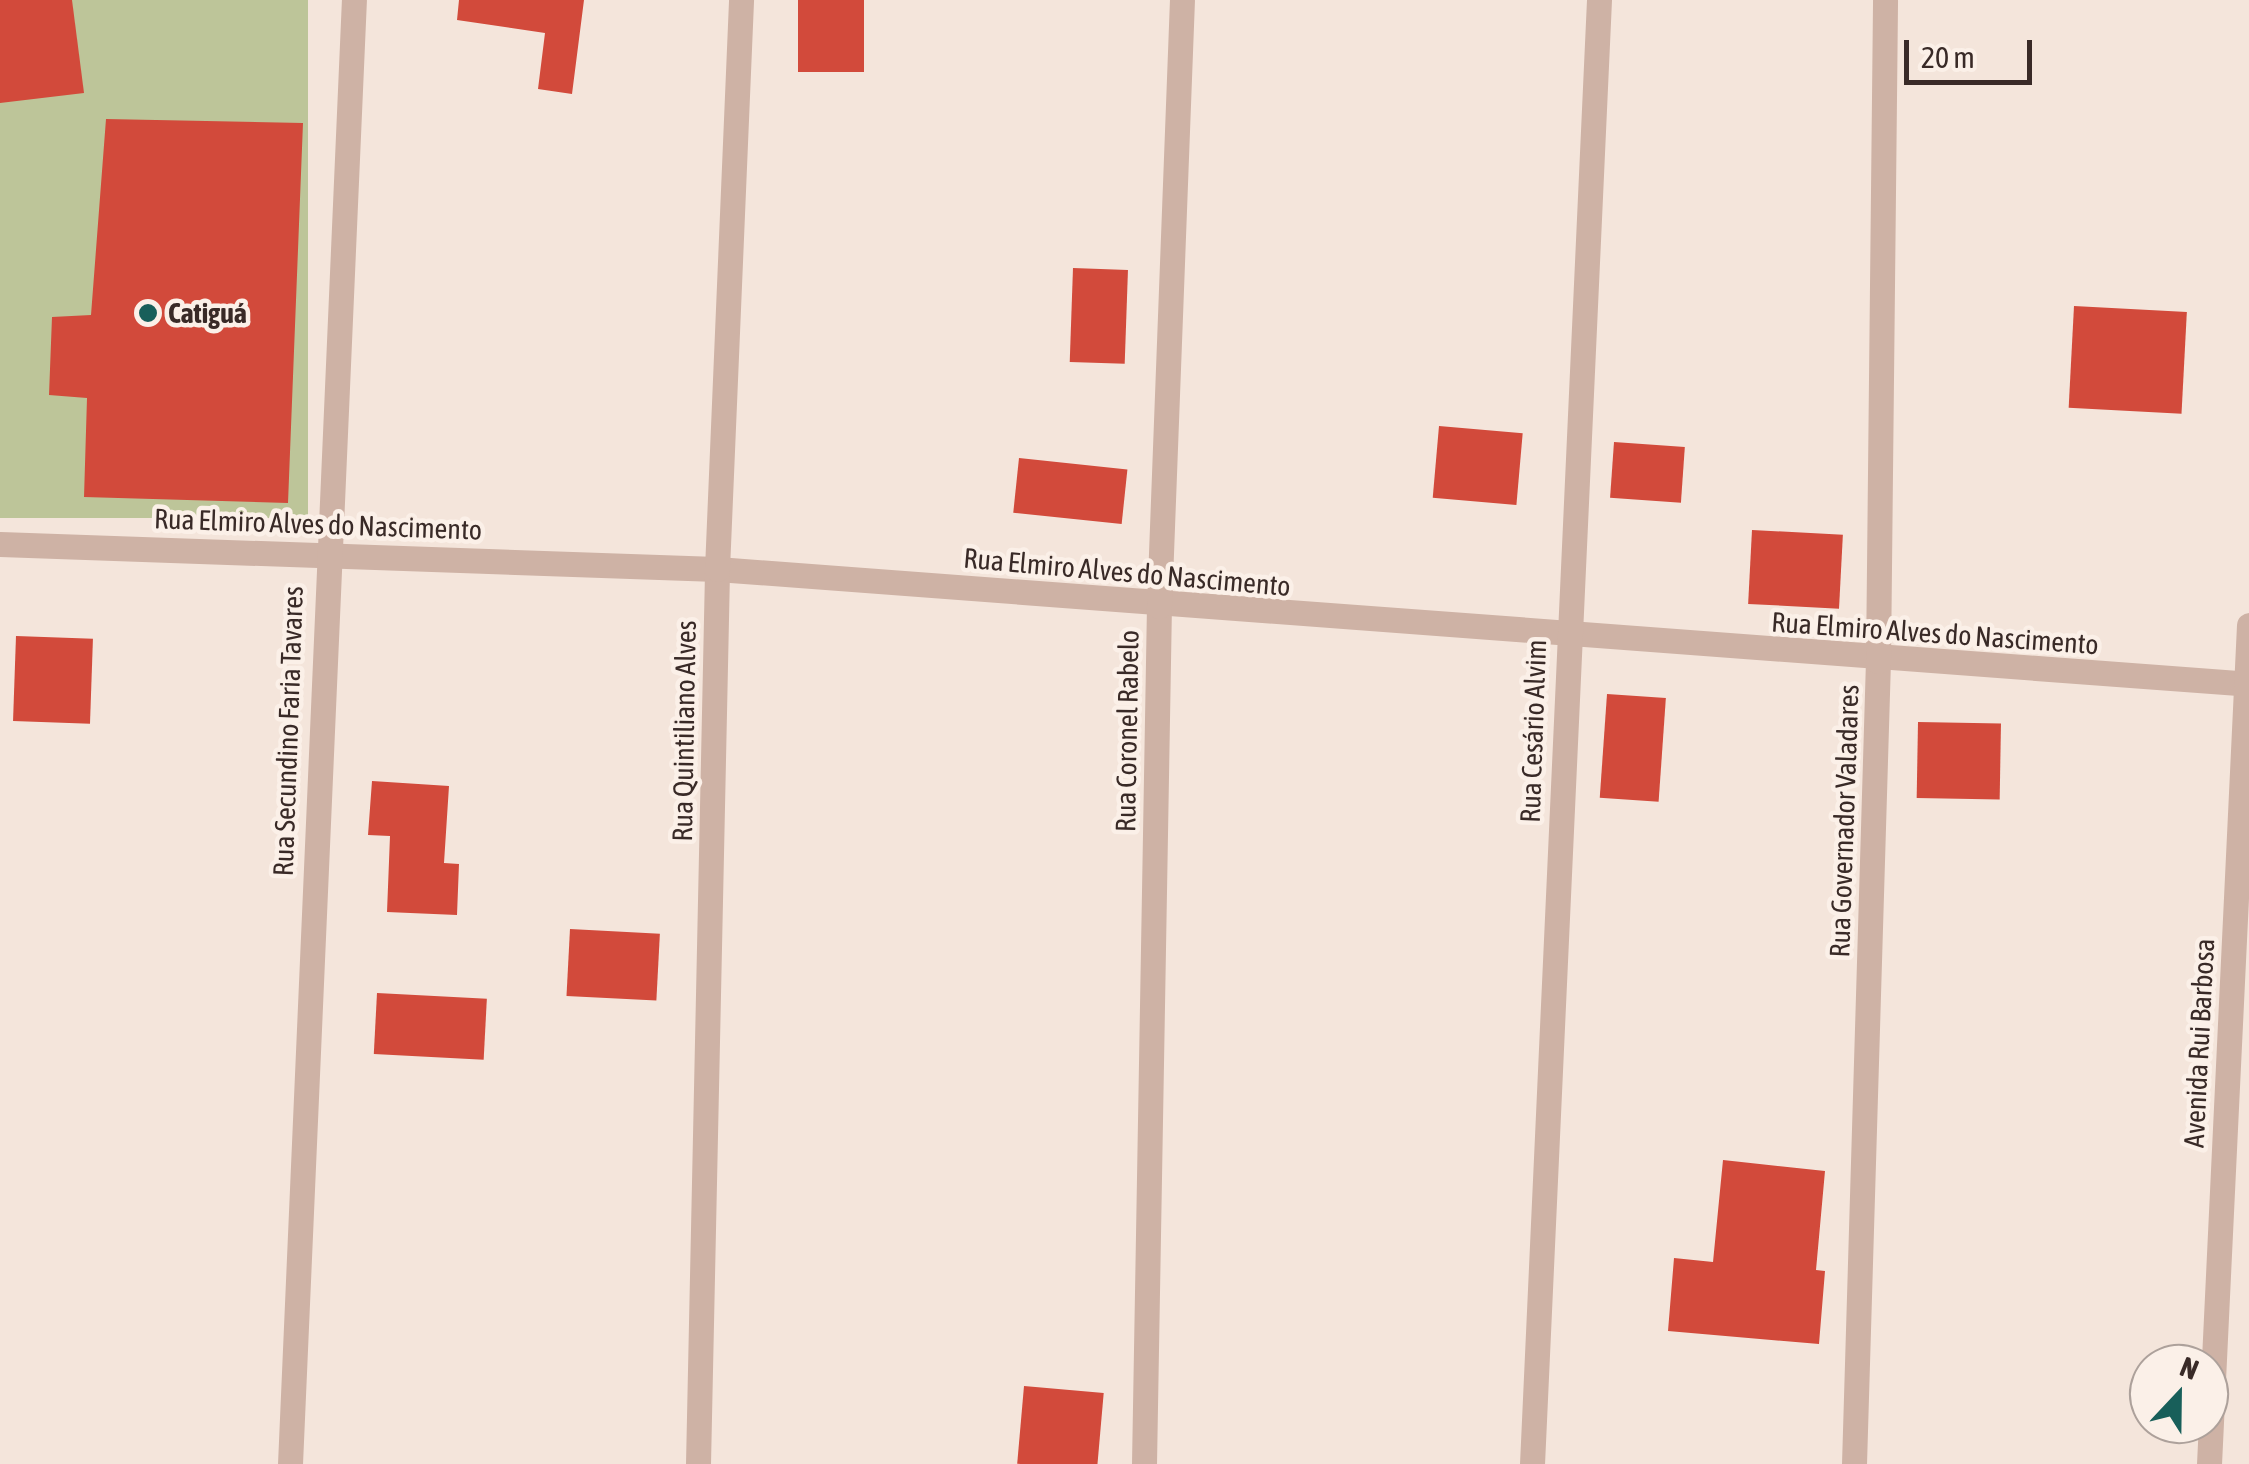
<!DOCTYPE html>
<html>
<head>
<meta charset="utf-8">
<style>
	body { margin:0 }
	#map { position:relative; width:2249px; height:1464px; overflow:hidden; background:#f4e5db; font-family:"Asap Condensed",sans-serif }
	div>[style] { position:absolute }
	.green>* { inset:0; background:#bdc599; transform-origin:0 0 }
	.building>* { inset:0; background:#d24a3b; transform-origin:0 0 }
	.minor>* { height:25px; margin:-12.5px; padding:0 12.5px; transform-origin:12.5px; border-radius:12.5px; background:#ceb2a5 }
	.dots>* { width:28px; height:28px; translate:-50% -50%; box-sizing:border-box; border:5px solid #fbf0e8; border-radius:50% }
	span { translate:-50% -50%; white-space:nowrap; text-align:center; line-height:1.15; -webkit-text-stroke:9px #fbf0e8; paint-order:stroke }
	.poi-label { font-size:28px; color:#392a27; font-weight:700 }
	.left { translate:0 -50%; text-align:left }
	.street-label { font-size:28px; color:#392a27 }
	.north { position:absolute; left:2129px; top:1344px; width:100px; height:100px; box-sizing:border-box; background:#fbf0e8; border:2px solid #ada19b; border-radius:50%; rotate:22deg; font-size:28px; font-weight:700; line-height:40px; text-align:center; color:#392a27 }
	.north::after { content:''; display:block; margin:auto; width:35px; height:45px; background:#185f5a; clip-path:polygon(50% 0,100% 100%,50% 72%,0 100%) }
	.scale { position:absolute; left:1904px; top:40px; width:128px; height:45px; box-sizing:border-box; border:5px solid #392a27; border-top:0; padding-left:12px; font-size:30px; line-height:35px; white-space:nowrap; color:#392a27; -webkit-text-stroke:8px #fbf0e8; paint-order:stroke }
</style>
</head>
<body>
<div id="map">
	<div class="green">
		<i style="left:0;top:0;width:308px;height:518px"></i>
	</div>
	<div class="building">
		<i style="clip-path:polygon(0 0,72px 0,84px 93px,0 103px)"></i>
		<i style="clip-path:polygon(459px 0,584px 0,572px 94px,538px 89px,545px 33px,457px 20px)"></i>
		<i style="left:798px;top:0;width:66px;height:72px"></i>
		<i style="clip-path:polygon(106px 119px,303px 123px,288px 503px,84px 497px,87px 398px,49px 395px,52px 317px,91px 315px)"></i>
		<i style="left:1073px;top:268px;width:55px;height:94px;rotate:2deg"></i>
		<i style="left:2074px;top:306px;width:113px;height:102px;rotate:3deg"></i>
		<i style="left:1439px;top:426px;width:84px;height:72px;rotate:5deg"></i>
		<i style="left:1614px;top:442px;width:71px;height:56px;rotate:4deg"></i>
		<i style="left:1019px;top:458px;width:109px;height:55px;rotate:6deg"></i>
		<i style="left:1752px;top:530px;width:91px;height:74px;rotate:3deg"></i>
		<i style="left:16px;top:636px;width:77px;height:85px;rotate:2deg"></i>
		<i style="left:1607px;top:694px;width:59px;height:104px;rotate:4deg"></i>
		<i style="left:1918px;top:722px;width:83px;height:76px;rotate:1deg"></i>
		<i style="clip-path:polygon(372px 781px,449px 786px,444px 863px,459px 864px,457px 915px,387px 912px,390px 836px,368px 835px)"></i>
		<i style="left:570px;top:929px;width:90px;height:67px;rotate:3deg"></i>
		<i style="left:377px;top:993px;width:110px;height:61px;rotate:3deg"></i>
		<i style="clip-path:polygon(1723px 1160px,1825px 1171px,1816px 1270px,1825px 1271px,1819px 1344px,1668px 1331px,1674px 1258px,1713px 1262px)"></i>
		<i style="left:1024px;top:1386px;width:80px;height:78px;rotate:5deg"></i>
	</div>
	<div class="minor">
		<i style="left:0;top:544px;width:717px;rotate:2deg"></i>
		<i style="left:717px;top:569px;width:1536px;rotate:4.29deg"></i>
		<i style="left:290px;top:1464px;width:1465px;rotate:-87.5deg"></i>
		<i style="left:698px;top:1464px;width:895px;rotate:-88.78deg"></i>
		<i style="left:717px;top:569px;width:570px;rotate:-87.58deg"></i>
		<i style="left:1144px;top:1464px;width:858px;rotate:-89deg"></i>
		<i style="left:1159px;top:606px;width:606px;rotate:-87.83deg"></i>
		<i style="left:1532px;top:1464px;width:1466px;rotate:-87.38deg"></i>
		<i style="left:1854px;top:1464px;width:803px;rotate:-88.29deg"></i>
		<i style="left:1878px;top:661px;width:661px;rotate:-89.39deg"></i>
		<i style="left:2209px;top:1464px;width:840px;rotate:-87.27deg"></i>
	</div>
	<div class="dots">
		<i style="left:148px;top:313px;background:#185f5a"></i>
	</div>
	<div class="poi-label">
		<span class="left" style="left:168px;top:313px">Catiguá</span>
	</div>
	<div class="street-label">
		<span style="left:318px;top:524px;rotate:2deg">Rua Elmiro Alves do Nascimento</span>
		<span style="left:1127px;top:572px;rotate:5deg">Rua Elmiro Alves do Nascimento</span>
		<span style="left:1935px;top:633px;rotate:4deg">Rua Elmiro Alves do Nascimento</span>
		<span style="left:288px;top:731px;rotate:-88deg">Rua Secundino Faria Tavares</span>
		<span style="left:684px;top:731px;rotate:-89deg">Rua Quintiliano Alves</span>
		<span style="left:1127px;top:731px;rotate:-89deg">Rua Coronel Rabelo</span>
		<span style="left:1533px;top:731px;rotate:-88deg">Rua Cesário Alvim</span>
		<span style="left:1844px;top:821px;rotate:-88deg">Rua Governador Valadares</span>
		<span style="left:2199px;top:1043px;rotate:-87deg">Avenida Rui Barbosa</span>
	</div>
	<div class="north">N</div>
	<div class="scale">20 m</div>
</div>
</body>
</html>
